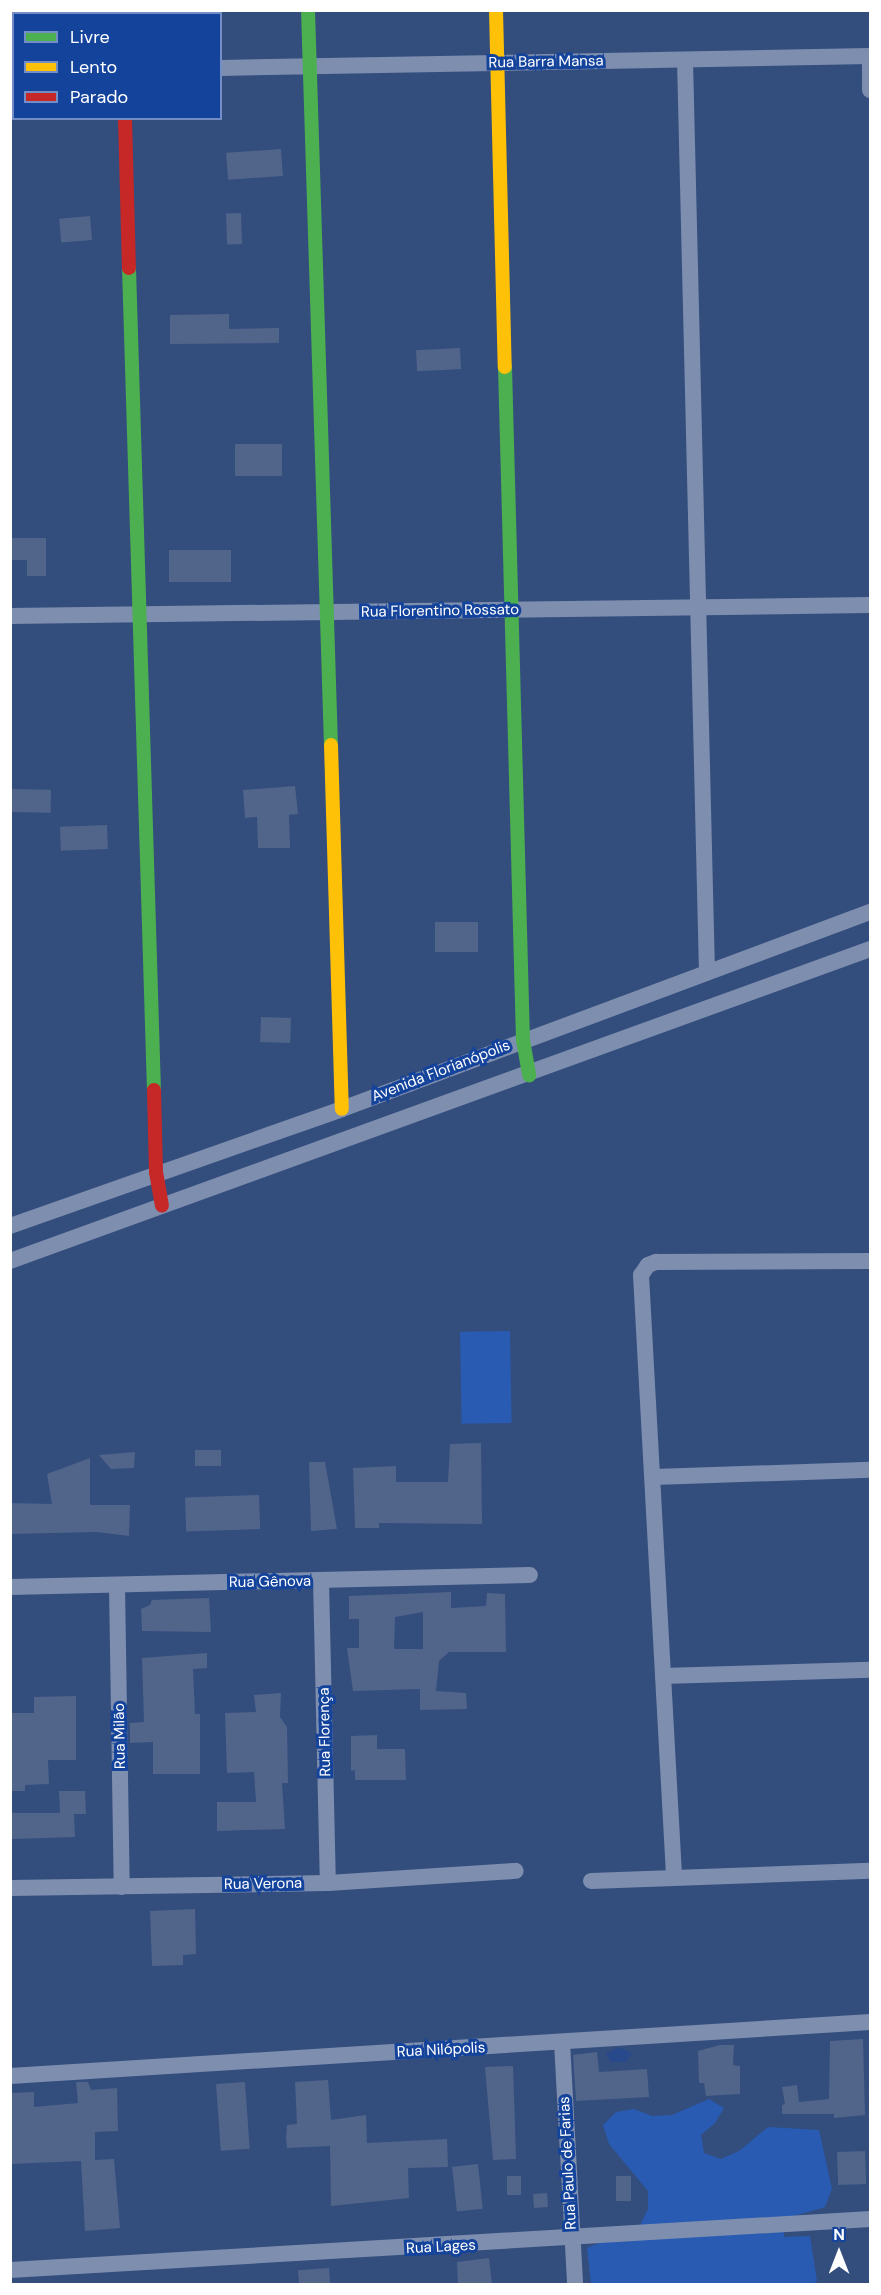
<!DOCTYPE html>
<html>
<head>
<meta charset="utf-8">
<style>
	body { margin:0 }
	#map { position:relative; width:881px; height:2295px; overflow:hidden; background:#334d7d; font-family:"DM Sans",sans-serif }
	div>[style] { position:absolute }
	.green>* { inset:0; background:#295bb2; transform-origin:0 0 }
	.water>* { inset:0; background:#284a8c }
	.building>* { inset:0; background:#51658b; transform-origin:0 0 }
	.street>* { height:16px; margin:-8px; padding:0 8px; transform-origin:8px; border-radius:8px; background:#7e8eae }
	.fast>* { height:14px; margin:-7px; padding:0 7px; transform-origin:7px; border-radius:7px; background:#4caf50 }
	.slow>* { height:14px; margin:-7px; padding:0 7px; transform-origin:7px; border-radius:7px; background:#ffc107 }
	.jam>* { height:14px; margin:-7px; padding:0 7px; transform-origin:7px; border-radius:7px; background:#c62828 }
	span { translate:-50% -50%; white-space:nowrap; text-align:center; line-height:1.15; -webkit-text-stroke:6px #14439c; paint-order:stroke }
	.street-label { font-size:15px; color:#fff }
	.frame { position:absolute; inset:0; border:12px solid #fff; pointer-events:none }
	.legend { position:absolute; left:12px; top:12px; width:210px; height:108px; box-sizing:border-box; background:#14439c; border:2px solid #728ec4; margin:0; padding:8px 10px; list-style:none; font-size:18px; color:#fff }
	.legend li { display:flex; align-items:center; gap:12px; height:30px }
	.legend b { width:30px; border:2px solid #728ec4 }
	.north { position:absolute; left:809px; top:2223px; width:60px; height:60px; -webkit-text-stroke:4px #14439c; paint-order:stroke; rotate:0deg; font-size:16px; font-weight:700; line-height:24px; text-align:center; color:#fff }
	.north::after { content:''; display:block; margin:auto; width:21px; height:27px; background:#fff; clip-path:polygon(50% 0,100% 100%,50% 72%,0 100%) }
</style>
</head>
<body>
<div id="map">
	<div class="green">
		<i style="left:510px;top:1331px;width:92px;height:50px;rotate:89deg"></i>
		<i style="clip-path:polygon(709px 2099px,724px 2108px,715px 2123px,701px 2135px,704px 2153px,721px 2159px,739px 2151px,768px 2127px,819px 2130px,832px 2189px,825px 2207px,784px 2219px,784px 2237px,810px 2236px,817px 2281px,813px 2284px,591px 2284px,587px 2248px,639px 2227px,648px 2209px,648px 2191px,609px 2144px,603px 2125px,616px 2112px,634px 2109px,652px 2116px,672px 2115px)"></i>
	</div>
	<div class="water">
		<i style="clip-path:polygon(617px 2048px,627px 2050px,632px 2054px,625px 2062px,611px 2062px,606px 2054px)"></i>
	</div>
	<div class="building">
		<i style="left:281px;top:149px;width:27px;height:55px;rotate:86deg"></i>
		<i style="left:241px;top:213px;width:31px;height:15px;rotate:88deg"></i>
		<i style="left:90px;top:216px;width:24px;height:31px;rotate:85deg"></i>
		<i style="clip-path:polygon(229px 314px,229px 329px,279px 328px,279px 343px,170px 344px,170px 315px)"></i>
		<i style="left:460px;top:348px;width:21px;height:44px;rotate:87deg"></i>
		<i style="left:235px;top:444px;width:47px;height:32px"></i>
		<i style="clip-path:polygon(10px 538px,46px 538px,46px 576px,27px 576px,27px 560px,10px 560px)"></i>
		<i style="left:169px;top:550px;width:62px;height:32px"></i>
		<i style="clip-path:polygon(295px 786px,298px 814px,289px 815px,290px 848px,258px 848px,257px 817px,245px 818px,243px 790px)"></i>
		<i style="left:10px;top:789px;width:41px;height:23px;rotate:1deg"></i>
		<i style="left:107px;top:825px;width:24px;height:47px;rotate:88deg"></i>
		<i style="left:435px;top:922px;width:43px;height:30px"></i>
		<i style="left:261px;top:1017px;width:30px;height:25px;rotate:2deg"></i>
		<i style="clip-path:polygon(481px 1443px,482px 1524px,379px 1523px,379px 1528px,355px 1528px,353px 1468px,396px 1466px,396px 1482px,448px 1482px,450px 1444px)"></i>
		<i style="left:195px;top:1450px;width:26px;height:16px"></i>
		<i style="clip-path:polygon(135px 1452px,134px 1468px,111px 1469px,99px 1455px)"></i>
		<i style="clip-path:polygon(90px 1458px,90px 1505px,130px 1505px,129px 1536px,97px 1532px,10px 1534px,10px 1503px,52px 1504px,47px 1474px)"></i>
		<i style="clip-path:polygon(309px 1462px,325px 1462px,337px 1529px,311px 1531px)"></i>
		<i style="left:259px;top:1495px;width:34px;height:74px;rotate:88deg"></i>
		<i style="clip-path:polygon(evenodd,451px 1592px,451px 1608px,486px 1606px,487px 1593px,505px 1594px,506px 1652px,449px 1652px,439px 1661px,436px 1691px,466px 1693px,467px 1709px,420px 1710px,420px 1689px,353px 1691px,347px 1648px,359px 1648px,359px 1619px,349px 1619px,349px 1596px,451px 1592px,423px 1612px,423px 1649px,394px 1649px,395px 1617px,423px 1612px)"></i>
		<i style="clip-path:polygon(209px 1598px,211px 1632px,142px 1631px,141px 1609px,150px 1605px,152px 1600px)"></i>
		<i style="clip-path:polygon(207px 1653px,207px 1668px,193px 1669px,195px 1714px,200px 1714px,200px 1774px,153px 1774px,153px 1742px,130px 1743px,130px 1723px,144px 1722px,142px 1658px)"></i>
		<i style="clip-path:polygon(281px 1693px,280px 1717px,287px 1727px,288px 1783px,282px 1783px,285px 1829px,217px 1831px,217px 1802px,256px 1802px,254px 1772px,227px 1773px,225px 1713px,256px 1712px,254px 1695px)"></i>
		<i style="clip-path:polygon(76px 1696px,76px 1760px,48px 1760px,49px 1784px,25px 1785px,25px 1791px,10px 1791px,10px 1713px,34px 1713px,34px 1697px)"></i>
		<i style="clip-path:polygon(377px 1735px,377px 1749px,405px 1749px,406px 1780px,355px 1780px,355px 1770px,351px 1771px,351px 1736px)"></i>
		<i style="clip-path:polygon(59px 1791px,85px 1791px,86px 1814px,74px 1814px,75px 1837px,12px 1839px,12px 1813px,60px 1813px)"></i>
		<i style="clip-path:polygon(195px 1909px,196px 1954px,183px 1955px,183px 1965px,152px 1966px,150px 1911px)"></i>
		<i style="clip-path:polygon(863px 2039px,865px 2115px,834px 2118px,834px 2114px,782px 2114px,782px 2105px,785px 2104px,782px 2087px,797px 2085px,799px 2102px,829px 2099px,830px 2041px)"></i>
		<i style="clip-path:polygon(720px 2045px,734px 2045px,733px 2065px,740px 2066px,740px 2094px,706px 2096px,704px 2083px,699px 2083px,698px 2051px)"></i>
		<i style="clip-path:polygon(597px 2052px,599px 2072px,647px 2069px,649px 2097px,576px 2101px,573px 2055px)"></i>
		<i style="clip-path:polygon(513px 2066px,516px 2159px,493px 2160px,485px 2067px)"></i>
		<i style="clip-path:polygon(328px 2080px,331px 2120px,366px 2115px,367px 2143px,447px 2139px,448px 2167px,408px 2168px,409px 2198px,331px 2206px,330px 2146px,287px 2148px,286px 2139px,287px 2125px,297px 2124px,295px 2082px)"></i>
		<i style="clip-path:polygon(76px 2082px,88px 2082px,91px 2090px,117px 2088px,118px 2131px,95px 2132px,95px 2160px,114px 2159px,120px 2228px,85px 2231px,81px 2161px,10px 2164px,10px 2093px,34px 2092px,34px 2107px,78px 2103px)"></i>
		<i style="left:245px;top:2082px;width:67px;height:29px;rotate:86deg"></i>
		<i style="left:865px;top:2151px;width:33px;height:28px;rotate:88deg"></i>
		<i style="left:478px;top:2164px;width:45px;height:26px;rotate:84deg"></i>
		<i style="left:507px;top:2176px;width:14px;height:19px"></i>
		<i style="left:616px;top:2176px;width:15px;height:25px"></i>
		<i style="left:547px;top:2193px;width:14px;height:14px;rotate:86deg"></i>
		<i style="clip-path:polygon(489px 2258px,492px 2284px,458px 2284px,457px 2262px)"></i>
		<i style="left:329px;top:2268px;width:16px;height:31px;rotate:86deg"></i>
	</div>
	<div class="street">
		<i style="left:122px;top:10px;width:4px;rotate:90deg"></i>
		<i style="left:870px;top:56px;width:34px;rotate:90deg"></i>
		<i style="left:685px;top:60px;width:912px;rotate:88.62deg"></i>
		<i style="left:220px;top:68px;width:650px;rotate:-1.06deg"></i>
		<i style="left:10px;top:72px;width:4px"></i>
		<i style="left:10px;top:616px;width:860px;rotate:-0.73deg"></i>
		<i style="left:10px;top:1226px;width:352px;rotate:-19.4deg"></i>
		<i style="left:342px;top:1109px;width:564px;rotate:-20.46deg"></i>
		<i style="left:10px;top:1261px;width:915px;rotate:-19.94deg"></i>
		<i style="left:654px;top:1477px;width:216px;rotate:-1.9deg"></i>
		<i style="left:321px;top:1580px;width:303px;rotate:88.7deg"></i>
		<i style="left:117px;top:1585px;width:302px;rotate:89.1deg"></i>
		<i style="left:10px;top:1587px;width:520px;rotate:-1.32deg"></i>
		<i style="left:663px;top:1676px;width:207px;rotate:-1.7deg"></i>
		<i style="left:674px;top:1875px;width:601px;rotate:-93.15deg"></i>
		<i style="left:641px;top:1275px;width:12px;rotate:-55deg"></i>
		<i style="left:648px;top:1265px;width:9px;rotate:-21deg"></i>
		<i style="left:656px;top:1262px;width:214px;rotate:-0.3deg"></i>
		<i style="left:591px;top:1881px;width:279px;rotate:-2.1deg"></i>
		<i style="left:10px;top:1888px;width:318px;rotate:-0.9deg"></i>
		<i style="left:328px;top:1883px;width:188px;rotate:-3.7deg"></i>
		<i style="left:562px;top:2042px;width:242px;rotate:86.9deg"></i>
		<i style="left:10px;top:2076px;width:862px;rotate:-3.59deg"></i>
		<i style="left:10px;top:2270px;width:862px;rotate:-3.39deg"></i>
	</div>
	<div class="fast">
		<i style="left:308px;top:10px;width:735px;rotate:88.21deg"></i>
		<i style="left:129px;top:268px;width:822px;rotate:88.26deg"></i>
		<i style="left:505px;top:367px;width:673px;rotate:88.47deg"></i>
		<i style="left:523px;top:1040px;width:36px;rotate:80deg"></i>
	</div>
	<div class="slow">
		<i style="left:496px;top:10px;width:357px;rotate:88.6deg"></i>
		<i style="left:331px;top:745px;width:364px;rotate:88.3deg"></i>
	</div>
	<div class="jam">
		<i style="left:125px;top:118px;width:150px;rotate:88.5deg"></i>
		<i style="left:154px;top:1090px;width:82px;rotate:88.6deg"></i>
		<i style="left:156px;top:1172px;width:34px;rotate:80deg"></i>
	</div>
	<div class="street-label">
		<span style="left:546px;top:62px;rotate:-1deg">Rua Barra Mansa</span>
		<span style="left:440px;top:611px;rotate:-1deg">Rua Florentino Rossato</span>
		<span style="left:441px;top:1071px;rotate:-21deg">Avenida Florianópolis</span>
		<span style="left:270px;top:1582px;rotate:-1deg">Rua Gênova</span>
		<span style="left:325px;top:1732px;rotate:-91deg">Rua Florença</span>
		<span style="left:120px;top:1736px;rotate:-91deg">Rua Milão</span>
		<span style="left:263px;top:1884px;rotate:-1deg">Rua Verona</span>
		<span style="left:441px;top:2050px;rotate:-3deg">Rua Nilópolis</span>
		<span style="left:568px;top:2163px;rotate:-93deg">Rua Paulo de Farias</span>
		<span style="left:441px;top:2247px;rotate:-3deg">Rua Lages</span>
	</div>
	<div class="frame"></div>
	<ul class="legend">
	<li><b style="height:8px;background:#4caf50"></b>Livre</li>
	<li><b style="height:8px;background:#ffc107"></b>Lento</li>
	<li><b style="height:8px;background:#c62828"></b>Parado</li>
	</ul>
	<div class="north">N</div>
</div>
</body>
</html>
